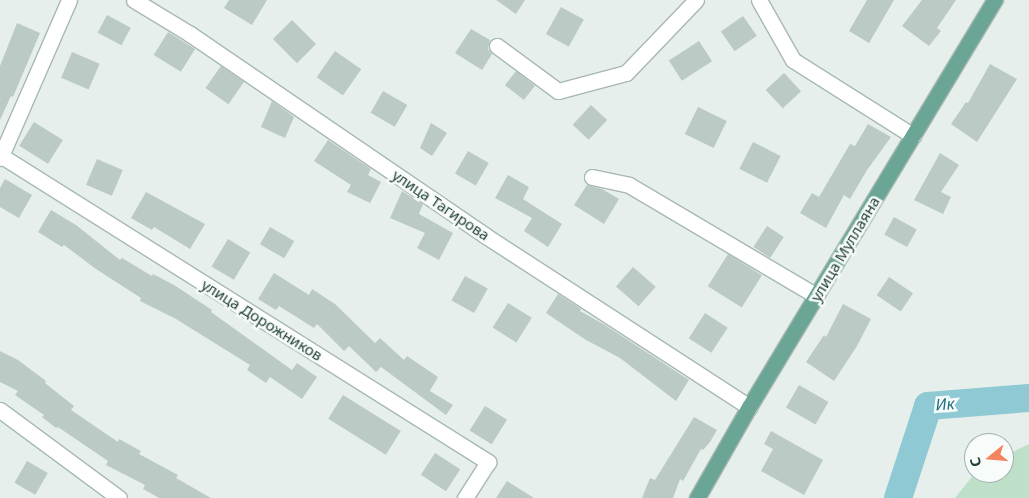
<!DOCTYPE html>
<html>
<head>
<meta charset="utf-8">
<style>
	body { margin:0 }
	#map { position:relative; width:1029px; height:498px; overflow:hidden; background:#e6efeb; font-family:"Noto Sans",sans-serif }
	div>[style] { position:absolute }
	.green>* { inset:0; background:#bfe0c8 }
	.river>* { height:28px; margin:-14px; padding:0 14px; transform-origin:14px; border-radius:14px; background:#8ec9d4 }
	.building>* { inset:0; background:#bbcac4; transform-origin:0 0 }
	.roads { filter:drop-shadow(1px 0 #a8b8b2) drop-shadow(-1px 0 #a8b8b2) drop-shadow(0 1px #a8b8b2) drop-shadow(0 -1px #a8b8b2) }
	.minor>* { height:15px; margin:-7.5px; padding:0 7.5px; transform-origin:7.5px; border-radius:7.5px; background:#fff }
	.major>* { height:15px; margin:-7.5px; padding:0 7.5px; transform-origin:7.5px; border-radius:7.5px; background:#6aa596 }
	span { translate:-50% -50%; white-space:nowrap; text-align:center; line-height:1.15; -webkit-text-stroke:5px #f7fbf9; paint-order:stroke }
	.street-label { font-size:15px; color:#24423a }
	.water-label { font-size:16px; color:#1c6f80; font-style:italic }
	.north { position:absolute; left:964px; top:433px; width:50px; height:50px; box-sizing:border-box; background:#f7fbf9; border:1px solid #a3b1ad; border-radius:50%; rotate:253deg; font-size:14px; font-weight:700; line-height:20px; text-align:center; color:#24423a }
	.north::after { content:''; display:block; margin:auto; width:18px; height:22px; background:#f4845f; clip-path:polygon(50% 0,100% 100%,50% 72%,0 100%) }
</style>
</head>
<body>
<div id="map">
	<div class="green">
		<i style="clip-path:polygon(1029px 444px,1029px 498px,955px 498px,975px 473px,1004px 473px,1004px 456px)"></i>
	</div>
	<div class="river">
		<i style="left:898px;top:498px;width:97px;rotate:-71.9deg"></i>
		<i style="left:928px;top:406px;width:101px;rotate:-4.5deg"></i>
	</div>
	<div class="building">
		<i style="clip-path:polygon(229px 0,267px 0,252px 25px,224px 8px)"></i>
		<i style="clip-path:polygon(496px 0,525px 0,516px 14px)"></i>
		<i style="clip-path:polygon(867px 0,894px 0,869px 43px,849px 31px)"></i>
		<i style="clip-path:polygon(922px 0,956px 0,937px 28px,941px 31px,929px 46px,902px 26px)"></i>
		<i style="left:561px;top:7px;width:26px;height:31px;rotate:29deg"></i>
		<i style="left:107px;top:15px;width:27px;height:20px;rotate:28deg"></i>
		<i style="left:743px;top:16px;width:24px;height:27px;rotate:55deg"></i>
		<i style="left:292px;top:20px;width:34px;height:27px;rotate:45deg"></i>
		<i style="clip-path:polygon(17px 23px,40px 33px,13px 97px,11px 96px,0 120px,0 66px)"></i>
		<i style="clip-path:polygon(471px 29px,490px 40px,488px 49px,492px 54px,482px 70px,455px 53px)"></i>
		<i style="left:168px;top:32px;width:32px;height:27px;rotate:32deg"></i>
		<i style="left:699px;top:41px;width:24px;height:36px;rotate:57deg"></i>
		<i style="left:335px;top:51px;width:32px;height:32px;rotate:35deg"></i>
		<i style="left:72px;top:52px;width:30px;height:28px;rotate:23deg"></i>
		<i style="clip-path:polygon(990px 64px,1017px 79px,977px 142px,951px 124px,966px 102px,968px 103px)"></i>
		<i style="left:221px;top:66px;width:28px;height:27px;rotate:35deg"></i>
		<i style="left:516px;top:71px;width:24px;height:18px;rotate:38deg"></i>
		<i style="left:784px;top:73px;width:25px;height:25px;rotate:47deg"></i>
		<i style="left:383px;top:91px;width:28px;height:25px;rotate:30deg"></i>
		<i style="clip-path:polygon(272px 101px,294px 117px,285px 138px,261px 127px)"></i>
		<i style="left:591px;top:105px;width:22px;height:27px;rotate:43deg"></i>
		<i style="left:698px;top:107px;width:32px;height:30px;rotate:26deg"></i>
		<i style="left:34px;top:122px;width:34px;height:28px;rotate:32deg"></i>
		<i style="clip-path:polygon(431px 123px,447px 133px,432px 156px,420px 148px)"></i>
		<i style="clip-path:polygon(868px 124px,891px 137px,867px 170px,850px 199px,844px 195px,826px 228px,800px 213px,812px 193px,819px 197px,850px 144px,855px 146px)"></i>
		<i style="clip-path:polygon(328px 140px,371px 169px,368px 175px,381px 182px,370px 203px,347px 192px,351px 185px,314px 161px)"></i>
		<i style="left:753px;top:142px;width:31px;height:30px;rotate:27deg"></i>
		<i style="left:468px;top:151px;width:24px;height:26px;rotate:30deg"></i>
		<i style="clip-path:polygon(940px 153px,959px 165px,941px 192px,951px 197px,943px 214px,914px 200px)"></i>
		<i style="left:97px;top:159px;width:28px;height:28px;rotate:23deg"></i>
		<i style="clip-path:polygon(508px 175px,529px 187px,523px 199px,562px 224px,548px 247px,524px 231px,532px 218px,495px 198px)"></i>
		<i style="clip-path:polygon(5px 179px,32px 195px,19px 218px,0 207px,0 188px)"></i>
		<i style="clip-path:polygon(587px 185px,602px 189px,619px 199px,604px 224px,574px 205px)"></i>
		<i style="clip-path:polygon(402px 191px,423px 204px,419px 214px,453px 233px,439px 260px,417px 248px,425px 233px,390px 218px)"></i>
		<i style="clip-path:polygon(146px 192px,205px 224px,190px 249px,154px 227px,152px 230px,131px 218px)"></i>
		<i style="clip-path:polygon(51px 210px,76px 225px,120px 260px,122px 258px,152px 276px,153px 274px,174px 285px,212px 310px,211px 312px,292px 370px,297px 363px,317px 377px,302px 399px,270px 377px,266px 383px,247px 370px,250px 365px,176px 319px,140px 301px,141px 298px,96px 269px,64px 245px,62px 247px,38px 232px)"></i>
		<i style="left:894px;top:217px;width:26px;height:20px;rotate:29deg"></i>
		<i style="left:767px;top:226px;width:20px;height:25px;rotate:33deg"></i>
		<i style="left:270px;top:227px;width:28px;height:20px;rotate:30deg"></i>
		<i style="left:228px;top:239px;width:26px;height:32px;rotate:31deg"></i>
		<i style="left:728px;top:254px;width:40px;height:38px;rotate:32deg"></i>
		<i style="left:633px;top:267px;width:30px;height:26px;rotate:41deg"></i>
		<i style="clip-path:polygon(274px 273px,309px 295px,312px 289px,335px 304px,375px 343px,380px 338px,404px 360px,407px 356px,438px 377px,428px 394px,430px 391px,453px 405px,446px 415px,381px 367px,376px 372px,349px 346px,344px 351px,317px 324px,314px 328px,279px 306px,276px 310px,258px 299px)"></i>
		<i style="left:465px;top:276px;width:26px;height:28px;rotate:29deg"></i>
		<i style="left:889px;top:277px;width:29px;height:22px;rotate:34deg"></i>
		<i style="clip-path:polygon(558px 294px,581px 309px,580px 311px,605px 325px,689px 380px,676px 401px,620px 358px,586px 340px,546px 313px)"></i>
		<i style="left:508px;top:303px;width:28px;height:29px;rotate:32deg"></i>
		<i style="clip-path:polygon(843px 304px,871px 319px,857px 346px,834px 381px,806px 362px,824px 335px,826px 337px)"></i>
		<i style="left:705px;top:313px;width:27px;height:30px;rotate:33deg"></i>
		<i style="clip-path:polygon(0 351px,18px 360px,46px 381px,45px 383px,74px 406px,71px 410px,118px 442px,119px 439px,141px 451px,139px 454px,178px 475px,176px 478px,211px 498px,159px 498px,143px 489px,145px 485px,106px 465px,108px 461px,58px 427px,56px 428px,42px 417px,44px 415px,15px 395px,18px 391px,0 382px)"></i>
		<i style="left:799px;top:385px;width:34px;height:26px;rotate:30deg"></i>
		<i style="left:343px;top:395px;width:68px;height:28px;rotate:32deg"></i>
		<i style="left:485px;top:406px;width:26px;height:29px;rotate:32deg"></i>
		<i style="clip-path:polygon(694px 417px,717px 430px,710px 442px,703px 450px,701px 449px,683px 481px,680px 479px,673px 498px,642px 498px,650px 478px,655px 480px)"></i>
		<i style="clip-path:polygon(771px 431px,823px 460px,804px 495px,761px 471px,773px 449px,764px 444px)"></i>
		<i style="left:435px;top:453px;width:30px;height:26px;rotate:33deg"></i>
		<i style="left:27px;top:461px;width:24px;height:25px;rotate:30deg"></i>
		<i style="clip-path:polygon(507px 481px,534px 498px,496px 498px)"></i>
	</div>
	<div class="roads">
		<div class="minor">
			<i style="left:134px;top:0;width:66px;rotate:31.3deg"></i>
			<i style="left:190px;top:34px;width:358px;rotate:34.3deg"></i>
			<i style="left:486px;top:236px;width:314px;rotate:33deg"></i>
			<i style="left:759px;top:0;width:69px;rotate:60.5deg"></i>
			<i style="left:793px;top:60px;width:142px;rotate:32.3deg"></i>
			<i style="left:497px;top:46px;width:76px;rotate:36.4deg"></i>
			<i style="left:558px;top:91px;width:70px;rotate:-14.8deg"></i>
			<i style="left:626px;top:73px;width:101px;rotate:-46.2deg"></i>
			<i style="left:0;top:155px;width:577px;rotate:32.17deg"></i>
			<i style="left:488px;top:462px;width:43px;rotate:122.6deg"></i>
			<i style="left:0;top:158px;width:172px;rotate:-66.4deg"></i>
			<i style="left:592px;top:177px;width:38px;rotate:12deg"></i>
			<i style="left:629px;top:185px;width:218px;rotate:30.6deg"></i>
			<i style="left:0;top:410px;width:148px;rotate:36.5deg"></i>
		</div>
		<div class="major">
			<i style="left:697px;top:498px;width:105px;rotate:-60.3deg"></i>
			<i style="left:749px;top:407px;width:476px;rotate:-58.9deg"></i>
		</div>
	</div>
	<div class="street-label">
		<span style="left:441px;top:205px;rotate:34deg">улица Тагирова</span>
		<span style="left:845px;top:249px;rotate:-59deg">улица Муллаяна</span>
		<span style="left:262px;top:320px;rotate:32deg">улица Дорожников</span>
	</div>
	<div class="water-label">
		<span style="left:945px;top:404px;rotate:-5deg">Ик</span>
	</div>
	<div class="north">С</div>
</div>
</body>
</html>
